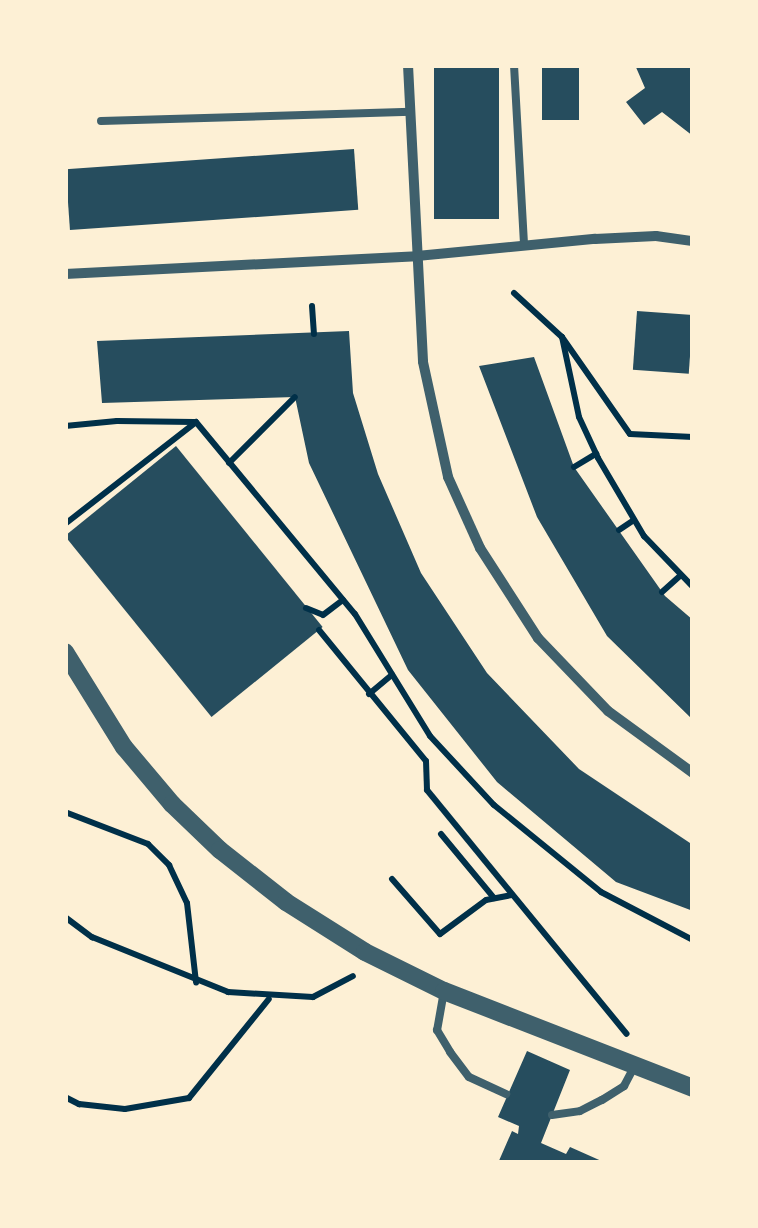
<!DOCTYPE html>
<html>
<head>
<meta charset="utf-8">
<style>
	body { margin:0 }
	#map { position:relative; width:758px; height:1228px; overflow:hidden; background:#fdf0d5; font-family:"Sofia Sans Condensed",sans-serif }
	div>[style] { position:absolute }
	.building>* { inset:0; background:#264d5e; transform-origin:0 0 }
	.path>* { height:6px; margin:-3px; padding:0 3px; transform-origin:3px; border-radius:3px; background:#003049 }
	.service>* { height:8px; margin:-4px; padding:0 4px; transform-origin:4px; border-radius:4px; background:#3f606c }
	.minor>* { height:10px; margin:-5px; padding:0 5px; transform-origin:5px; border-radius:5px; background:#3f606c }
	.tertiary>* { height:18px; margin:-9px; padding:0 9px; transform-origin:9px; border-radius:9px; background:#3f606c }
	span { translate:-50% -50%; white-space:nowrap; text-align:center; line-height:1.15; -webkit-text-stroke:10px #fdf0d5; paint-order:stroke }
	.frame { position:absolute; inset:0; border:68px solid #fdf0d5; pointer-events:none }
</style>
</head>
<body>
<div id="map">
	<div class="building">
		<i style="left:434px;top:65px;width:65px;height:154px"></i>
		<i style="left:542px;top:65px;width:37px;height:55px"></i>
		<i style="clip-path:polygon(635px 65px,693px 65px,693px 136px,662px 112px,644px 125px,626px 102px,645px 88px)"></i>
		<i style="left:354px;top:149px;width:61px;height:289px;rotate:86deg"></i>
		<i style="left:637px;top:311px;width:56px;height:59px;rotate:4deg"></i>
		<i style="clip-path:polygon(349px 331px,353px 393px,378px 474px,421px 573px,487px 673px,579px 769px,693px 845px,693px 911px,616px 882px,497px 782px,408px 670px,309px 463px,295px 397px,102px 403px,97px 341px)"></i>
		<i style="clip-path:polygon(534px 357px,574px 467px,665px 596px,693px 620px,693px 720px,607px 636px,537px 517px,479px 366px)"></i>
		<i style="left:176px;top:446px;width:233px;height:143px;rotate:51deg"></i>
		<i style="clip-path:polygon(527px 1051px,570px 1070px,541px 1143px,566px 1154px,570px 1147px,606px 1163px,498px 1163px,512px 1131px,518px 1134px,519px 1126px,498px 1117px)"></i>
	</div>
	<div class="path">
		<i style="left:514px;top:293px;width:65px;rotate:42.5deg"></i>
		<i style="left:562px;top:337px;width:118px;rotate:55deg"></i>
		<i style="left:630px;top:434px;width:63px;rotate:2.7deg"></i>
		<i style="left:312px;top:306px;width:28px;rotate:86deg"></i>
		<i style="left:562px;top:337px;width:82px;rotate:78deg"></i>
		<i style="left:579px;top:417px;width:45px;rotate:65.1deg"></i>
		<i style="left:598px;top:458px;width:91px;rotate:59.5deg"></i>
		<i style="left:644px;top:536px;width:71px;rotate:46.1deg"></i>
		<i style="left:65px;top:426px;width:52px;rotate:-5.5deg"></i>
		<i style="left:117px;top:421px;width:77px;rotate:0.7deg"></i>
		<i style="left:229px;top:463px;width:93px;rotate:-45deg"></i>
		<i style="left:574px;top:467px;width:26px;rotate:-31deg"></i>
		<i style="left:65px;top:524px;width:166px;rotate:-37.9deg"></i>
		<i style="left:196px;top:422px;width:249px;rotate:50.4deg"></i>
		<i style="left:355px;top:614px;width:143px;rotate:58.4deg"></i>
		<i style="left:430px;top:736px;width:94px;rotate:47.2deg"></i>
		<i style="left:494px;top:805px;width:138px;rotate:39.1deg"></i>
		<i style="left:601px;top:892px;width:104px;rotate:27.6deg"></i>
		<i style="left:619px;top:530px;width:18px;rotate:-34deg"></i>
		<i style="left:662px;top:592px;width:24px;rotate:-42deg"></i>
		<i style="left:306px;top:608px;width:18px;rotate:22deg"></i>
		<i style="left:323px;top:615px;width:25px;rotate:-37deg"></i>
		<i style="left:319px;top:630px;width:169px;rotate:50.8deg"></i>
		<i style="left:426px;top:761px;width:29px;rotate:88deg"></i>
		<i style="left:427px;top:790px;width:315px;rotate:50.7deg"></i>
		<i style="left:369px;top:694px;width:30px;rotate:-40deg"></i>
		<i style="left:65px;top:812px;width:89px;rotate:21.1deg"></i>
		<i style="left:148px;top:844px;width:30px;rotate:45deg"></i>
		<i style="left:169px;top:865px;width:42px;rotate:64.7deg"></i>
		<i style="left:187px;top:903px;width:80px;rotate:83.5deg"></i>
		<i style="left:441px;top:834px;width:83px;rotate:50.4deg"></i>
		<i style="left:392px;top:879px;width:73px;rotate:48.9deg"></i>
		<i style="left:440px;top:934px;width:57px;rotate:-36.5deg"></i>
		<i style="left:486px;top:900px;width:26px;rotate:-11deg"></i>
		<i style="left:65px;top:917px;width:34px;rotate:37deg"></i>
		<i style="left:92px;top:937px;width:147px;rotate:22deg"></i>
		<i style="left:228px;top:992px;width:85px;rotate:3.4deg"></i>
		<i style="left:313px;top:997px;width:45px;rotate:-27.7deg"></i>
		<i style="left:65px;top:1097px;width:16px;rotate:27deg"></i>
		<i style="left:79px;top:1104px;width:46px;rotate:6.2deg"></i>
		<i style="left:125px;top:1109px;width:65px;rotate:-9.8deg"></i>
		<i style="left:189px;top:1098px;width:127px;rotate:-51.1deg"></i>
	</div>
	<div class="service">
		<i style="left:514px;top:65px;width:180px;rotate:86.8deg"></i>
		<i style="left:101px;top:121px;width:310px;rotate:-1.7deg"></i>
		<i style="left:444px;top:991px;width:40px;rotate:100deg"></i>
		<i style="left:437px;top:1030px;width:26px;rotate:59deg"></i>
		<i style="left:450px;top:1052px;width:31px;rotate:53deg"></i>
		<i style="left:469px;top:1077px;width:41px;rotate:24.7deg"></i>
		<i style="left:552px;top:1115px;width:28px;rotate:-8deg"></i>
		<i style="left:580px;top:1111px;width:25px;rotate:-27deg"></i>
		<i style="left:602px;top:1100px;width:26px;rotate:-32deg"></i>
		<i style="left:624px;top:1086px;width:21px;rotate:-62deg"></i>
	</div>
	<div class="minor">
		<i style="left:408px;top:65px;width:297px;rotate:87.1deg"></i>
		<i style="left:423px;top:362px;width:118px;rotate:77.7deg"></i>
		<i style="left:448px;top:477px;width:78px;rotate:65.7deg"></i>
		<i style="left:480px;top:548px;width:107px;rotate:57.2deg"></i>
		<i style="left:538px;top:638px;width:101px;rotate:46.2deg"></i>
		<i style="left:608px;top:711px;width:105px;rotate:36.1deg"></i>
		<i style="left:65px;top:274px;width:352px;rotate:-2.9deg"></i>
		<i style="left:417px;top:256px;width:179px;rotate:-5.5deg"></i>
		<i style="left:595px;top:239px;width:61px;rotate:-2.8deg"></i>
		<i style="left:656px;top:236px;width:37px;rotate:8deg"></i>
	</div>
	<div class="tertiary">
		<i style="left:65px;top:652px;width:112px;rotate:58.2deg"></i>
		<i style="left:124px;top:747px;width:75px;rotate:49.9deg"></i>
		<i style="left:172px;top:804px;width:66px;rotate:43.8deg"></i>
		<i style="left:220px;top:850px;width:84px;rotate:38.2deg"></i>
		<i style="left:286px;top:902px;width:93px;rotate:32.3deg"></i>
		<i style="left:365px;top:952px;width:88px;rotate:26.3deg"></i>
		<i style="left:444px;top:991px;width:267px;rotate:21.3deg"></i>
	</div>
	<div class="frame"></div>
</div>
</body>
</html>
